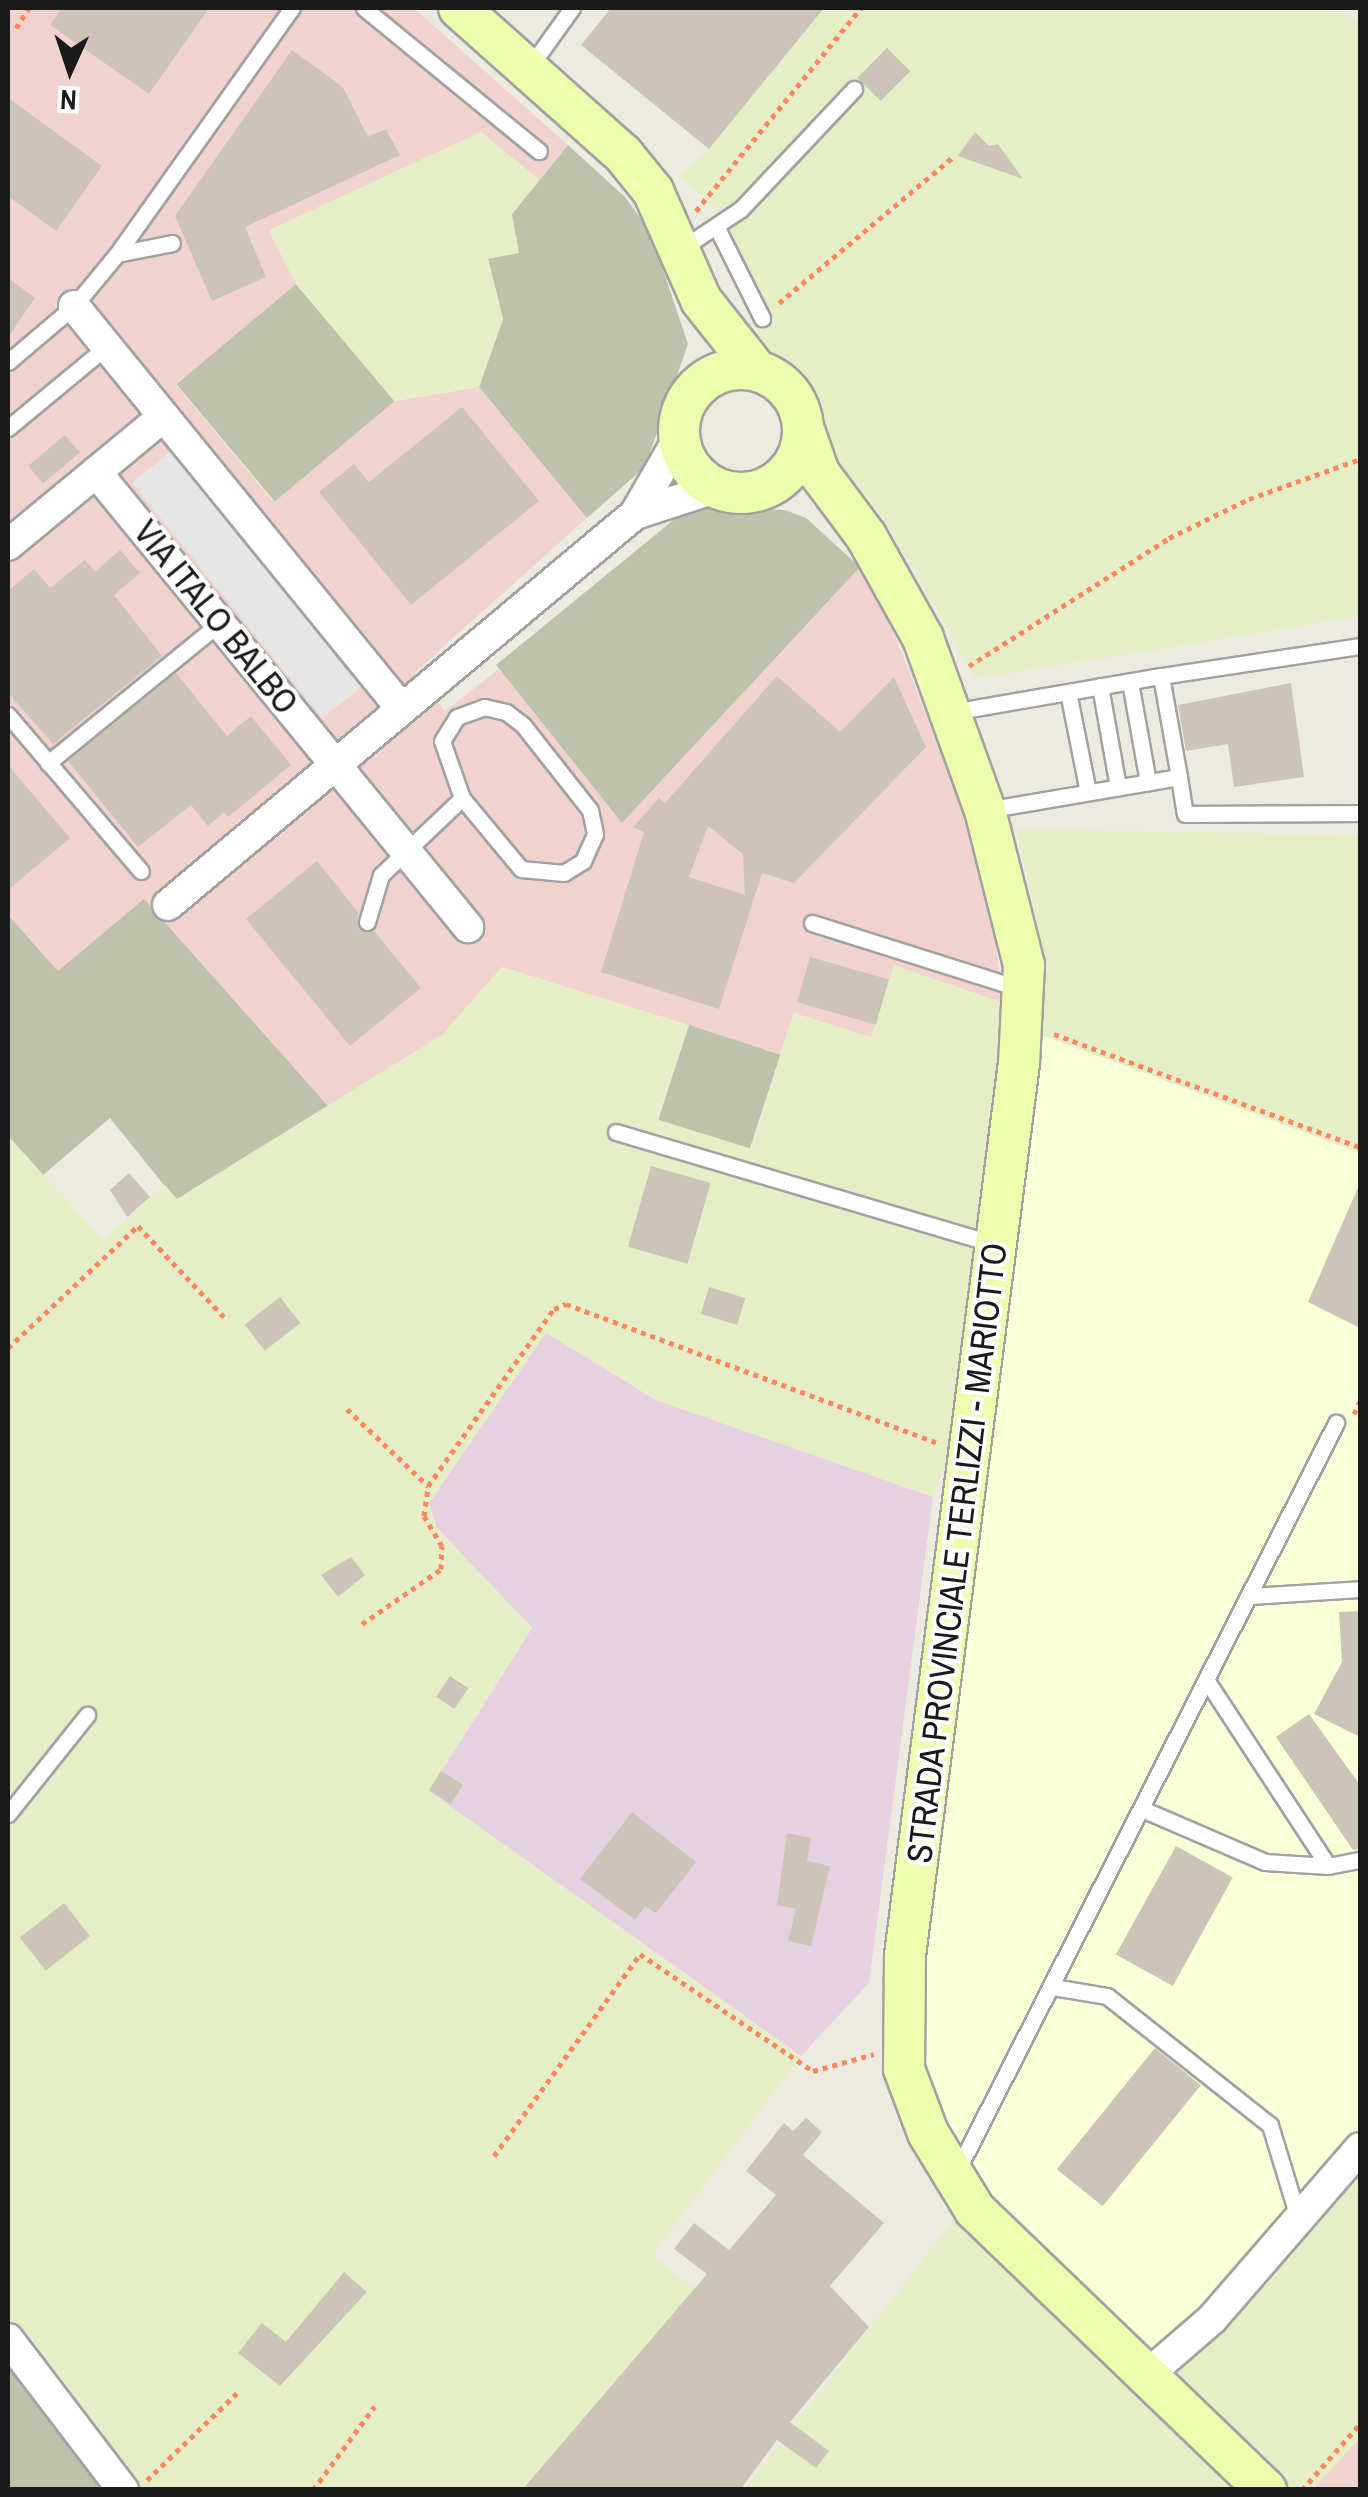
<!DOCTYPE html>
<html>
<head>
<meta charset="utf-8">
<style>
	body { margin:0 }
	#map { position:relative; width:1368px; height:2497px; overflow:hidden; background:#edebdf; font-family:"Archivo Narrow",sans-serif }
	div>[style] { position:absolute }
	.commercial>* { inset:0; background:#f0d3cc }
	.industrial>* { inset:0; background:#e7d0df }
	.education>* { inset:0; background:#f9ffd6 }
	.construction>* { inset:0; background:#bec2aa; transform-origin:0 0 }
	.farmland>* { inset:0; background:#e6eec8 }
	.parking>* { inset:0; background:#e6e6e6; transform-origin:0 0 }
	.building>* { inset:0; background:#cdc4b8; transform-origin:0 0 }
	.path>* { height:5px; margin-top:-2.5px; transform-origin:0; background:repeating-linear-gradient(90deg,#ff865e 0 5px,transparent 0 10px) }
	.roads { filter:drop-shadow(2px 0 #a1a1a1) drop-shadow(-2px 0 #a1a1a1) drop-shadow(0 2px #a1a1a1) drop-shadow(0 -2px #a1a1a1) }
	.service>* { height:15px; margin:-7.5px; padding:0 7.5px; transform-origin:7.5px; border-radius:7.5px; background:#fff }
	.minor>* { height:30px; margin:-15px; padding:0 15px; transform-origin:15px; border-radius:15px; background:#fff }
	.secondary>* { height:40px; margin:-20px; padding:0 20px; transform-origin:20px; border-radius:20px; background:#edfdad }
	.secondary>.ring { margin:-20px; padding:0; box-sizing:content-box; background:none; border:40px solid #edfdad; border-radius:50% }
	span { translate:-50% -50%; white-space:nowrap; text-align:center; line-height:1.15; -webkit-text-stroke:8px #fff; paint-order:stroke }
	.street-label { font-size:35px; color:#1a1a1a }
	.frame { position:absolute; inset:0; border:10px solid #1a1a1a; pointer-events:none }
	.north { position:absolute; left:20px; top:20px; width:100px; height:100px; -webkit-text-stroke:8px #fff; paint-order:stroke; rotate:183deg; font-size:28px; font-weight:700; line-height:40px; text-align:center; color:#1a1a1a }
	.north::after { content:''; display:block; margin:auto; width:35px; height:45px; background:#1a1a1a; clip-path:polygon(50% 0,100% 100%,50% 72%,0 100%) }
</style>
</head>
<body>
<div id="map">
	<div class="commercial">
		<i style="clip-path:polygon(8px 8px,414px 8px,568px 145px,539px 180px,481px 132px,269px 231px,296px 284px,176px 385px,272px 500px,395px 401px,479px 387px,587px 518px,415px 672px,445px 711px,499px 669px,622px 823px,860px 567px,883px 605px,955px 789px,988px 894px,1004px 1003px,876px 1024px,872px 1038px,794px 1013px,780px 1054px,502px 967px,442px 1035px,328px 1106px,144px 900px,58px 971px,8px 915px)"></i>
		<i style="clip-path:polygon(1360px 2438px,1360px 2489px,1312px 2489px)"></i>
	</div>
	<div class="industrial">
		<i style="clip-path:polygon(546px 1332px,656px 1400px,933px 1497px,869px 1983px,801px 2056px,429px 1791px,532px 1628px,437px 1528px,429px 1503px)"></i>
	</div>
	<div class="education">
		<i style="clip-path:polygon(1042px 1035px,1360px 1153px,1360px 2140px,1175px 2338px,1151px 2352px,982px 2190px,931px 2093px,918px 2006px)"></i>
	</div>
	<div class="construction">
		<i style="clip-path:polygon(568px 145px,625px 197px,650px 231px,688px 344px,645px 467px,587px 518px,479px 387px,503px 319px,488px 259px,512px 214px)"></i>
		<i style="left:296px;top:284px;width:153px;height:156px;rotate:50deg"></i>
		<i style="clip-path:polygon(700px 506px,785px 510px,806px 518px,860px 567px,622px 823px,496px 665px,682px 513px)"></i>
		<i style="clip-path:polygon(144px 899px,328px 1106px,176px 1200px,110px 1118px,43px 1175px,8px 1136px,8px 915px,58px 971px)"></i>
		<i style="left:689px;top:1025px;width:96px;height:100px;rotate:18deg"></i>
		<i style="clip-path:polygon(8px 2339px,123px 2489px,8px 2489px)"></i>
	</div>
	<div class="farmland">
		<i style="clip-path:polygon(824px 8px,1332px 8px,1360px 23px,1360px 616px,976px 679px,886px 521px,851px 494px,824px 438px,817px 398px,762px 341px,749px 315px,728px 221px,680px 176px,709px 149px)"></i>
		<i style="clip-path:polygon(481px 132px,539px 180px,512px 214px,519px 253px,488px 259px,503px 319px,479px 387px,395px 401px,296px 284px,269px 230px)"></i>
		<i style="clip-path:polygon(1016px 829px,1360px 835px,1360px 1153px,1042px 1035px,1044px 954px)"></i>
		<i style="clip-path:polygon(894px 965px,1004px 1003px,951px 1448px,933px 1497px,656px 1400px,546px 1333px,429px 1503px,437px 1528px,532px 1628px,429px 1791px,801px 2056px,652px 2256px,695px 2289px,522px 2489px,123px 2489px,8px 2339px,8px 1136px,103px 1240px,165px 1185px,177px 1199px,442px 1035px,502px 967px,689px 1025px,656px 1119px,752px 1149px,794px 1013px,871px 1037px)"></i>
		<i style="clip-path:polygon(1360px 2140px,1360px 2438px,1312px 2489px,1293px 2489px,1151px 2353px,1175px 2338px)"></i>
		<i style="clip-path:polygon(955px 2218px,1123px 2378px,1235px 2489px,744px 2490px)"></i>
	</div>
	<div class="parking">
		<i style="left:170px;top:452px;width:303px;height:49px;rotate:51deg"></i>
	</div>
	<div class="building">
		<i style="clip-path:polygon(62px 8px,209px 8px,149px 94px,50px 25px)"></i>
		<i style="clip-path:polygon(611px 8px,824px 8px,709px 149px,581px 45px)"></i>
		<i style="left:887px;top:48px;width:33px;height:42px;rotate:45deg"></i>
		<i style="clip-path:polygon(292px 50px,343px 87px,368px 137px,386px 129px,400px 155px,245px 227px,266px 277px,212px 301px,175px 216px)"></i>
		<i style="clip-path:polygon(8px 98px,102px 166px,56px 231px,8px 196px)"></i>
		<i style="clip-path:polygon(975px 132px,989px 146px,998px 144px,1023px 179px,958px 156px)"></i>
		<i style="clip-path:polygon(8px 278px,35px 298px,8px 337px)"></i>
		<i style="clip-path:polygon(462px 407px,539px 501px,411px 605px,319px 492px,354px 464px,369px 482px)"></i>
		<i style="left:65px;top:435px;width:23px;height:48px;rotate:50deg"></i>
		<i style="clip-path:polygon(120px 550px,140px 573px,114px 595px,162px 656px,53px 744px,8px 693px,8px 591px,34px 569px,50px 588px,85px 560px,95px 572px)"></i>
		<i style="clip-path:polygon(176px 673px,227px 736px,251px 716px,291px 765px,228px 817px,224px 812px,208px 826px,191px 805px,138px 847px,68px 761px)"></i>
		<i style="clip-path:polygon(evenodd,777px 676px,840px 732px,894px 677px,926px 747px,794px 883px,762px 873px,719px 1009px,601px 972px,644px 832px,633px 827px,659px 798px,665px 803px,777px 676px,708px 826px,743px 854px,745px 895px,689px 877px,708px 826px)"></i>
		<i style="clip-path:polygon(1291px 683px,1304px 777px,1234px 787px,1228px 744px,1186px 751px,1178px 705px)"></i>
		<i style="clip-path:polygon(8px 765px,70px 838px,8px 890px)"></i>
		<i style="clip-path:polygon(317px 861px,358px 912px,358px 929px,374px 931px,421px 988px,350px 1046px,246px 919px)"></i>
		<i style="left:810px;top:957px;width:82px;height:47px;rotate:16deg"></i>
		<i style="left:651px;top:1166px;width:62px;height:84px;rotate:16deg"></i>
		<i style="clip-path:polygon(129px 1173px,150px 1197px,127px 1217px,110px 1190px)"></i>
		<i style="clip-path:polygon(1360px 1183px,1360px 1328px,1308px 1302px)"></i>
		<i style="left:709px;top:1287px;width:38px;height:28px;rotate:17deg"></i>
		<i style="left:280px;top:1297px;width:33px;height:45px;rotate:52deg"></i>
		<i style="clip-path:polygon(351px 1557px,365px 1575px,338px 1597px,321px 1575px)"></i>
		<i style="clip-path:polygon(1360px 1611px,1360px 1737px,1314px 1714px,1342px 1662px,1339px 1612px)"></i>
		<i style="left:450px;top:1676px;width:22px;height:25px;rotate:34deg"></i>
		<i style="clip-path:polygon(1309px 1714px,1360px 1785px,1360px 1849px,1353px 1850px,1276px 1737px)"></i>
		<i style="left:441px;top:1771px;width:26px;height:23px;rotate:32deg"></i>
		<i style="clip-path:polygon(632px 1812px,696px 1862px,656px 1913px,645px 1906px,635px 1920px,580px 1879px)"></i>
		<i style="clip-path:polygon(787px 1833px,811px 1838px,807px 1861px,830px 1866px,811px 1946px,788px 1941px,796px 1909px,777px 1905px)"></i>
		<i style="left:1176px;top:1846px;width:65px;height:124px;rotate:29deg"></i>
		<i style="left:64px;top:1903px;width:42px;height:56px;rotate:52deg"></i>
		<i style="left:1155px;top:2048px;width:59px;height:156px;rotate:39deg"></i>
		<i style="clip-path:polygon(806px 2118px,822px 2132px,803px 2155px,884px 2223px,830px 2286px,869px 2327px,790px 2422px,829px 2451px,816px 2468px,777px 2440px,740px 2490px,522px 2490px,707px 2274px,674px 2249px,694px 2223px,729px 2250px,776px 2195px,746px 2171px,784px 2123px,793px 2131px)"></i>
		<i style="clip-path:polygon(344px 2272px,367px 2292px,280px 2386px,238px 2353px,262px 2323px,286px 2342px)"></i>
	</div>
	<div class="path">
		<i style="left:16px;top:28px;width:24px;rotate:-57deg"></i>
		<i style="left:696px;top:211px;width:262px;rotate:-50.9deg"></i>
		<i style="left:779px;top:303px;width:229px;rotate:-40deg"></i>
		<i style="left:969px;top:666px;width:237px;rotate:-32.6deg"></i>
		<i style="left:1169px;top:538px;width:89px;rotate:-26deg"></i>
		<i style="left:1249px;top:499px;width:118px;rotate:-19.8deg"></i>
		<i style="left:1054px;top:1034px;width:326px;rotate:20.3deg"></i>
		<i style="left:8px;top:1348px;width:178px;rotate:-43.2deg"></i>
		<i style="left:138px;top:1226px;width:125px;rotate:46.6deg"></i>
		<i style="left:347px;top:1409px;width:112px;rotate:43.5deg"></i>
		<i style="left:428px;top:1486px;width:217px;rotate:-54.6deg"></i>
		<i style="left:554px;top:1309px;width:13px;rotate:-23deg"></i>
		<i style="left:566px;top:1304px;width:397px;rotate:20.5deg"></i>
		<i style="left:1354px;top:1414px;width:14px;rotate:-65deg"></i>
		<i style="left:362px;top:1624px;width:96px;rotate:-34.8deg"></i>
		<i style="left:441px;top:1569px;width:23px;rotate:-88deg"></i>
		<i style="left:442px;top:1546px;width:35px;rotate:-121deg"></i>
		<i style="left:424px;top:1516px;width:30px;rotate:-82deg"></i>
		<i style="left:494px;top:2156px;width:249px;rotate:-54.1deg"></i>
		<i style="left:640px;top:1954px;width:209px;rotate:34.1deg"></i>
		<i style="left:813px;top:2071px;width:63px;rotate:-15.6deg"></i>
		<i style="left:147px;top:2480px;width:125px;rotate:-44deg"></i>
		<i style="left:313px;top:2490px;width:104px;rotate:-53.6deg"></i>
		<i style="left:1302px;top:2490px;width:88px;rotate:-48.7deg"></i>
	</div>
	<div class="roads">
		<div class="service">
			<i style="left:364px;top:8px;width:226px;rotate:39.3deg"></i>
			<i style="left:529px;top:68px;width:74px;rotate:-54.4deg"></i>
			<i style="left:717px;top:228px;width:101px;rotate:63.4deg"></i>
			<i style="left:681px;top:249px;width:72px;rotate:-33.7deg"></i>
			<i style="left:741px;top:209px;width:165px;rotate:-46.7deg"></i>
			<i style="left:117px;top:254px;width:302px;rotate:-54.6deg"></i>
			<i style="left:8px;top:362px;width:87px;rotate:-40.3deg"></i>
			<i style="left:74px;top:306px;width:67px;rotate:-50.4deg"></i>
			<i style="left:117px;top:254px;width:56px;rotate:-11.3deg"></i>
			<i style="left:8px;top:428px;width:129px;rotate:-39.6deg"></i>
			<i style="left:1161px;top:676px;width:201px;rotate:-8.6deg"></i>
			<i style="left:1130px;top:682px;width:102px;rotate:79.8deg"></i>
			<i style="left:1100px;top:686px;width:103px;rotate:79.9deg"></i>
			<i style="left:1068px;top:692px;width:102px;rotate:78.7deg"></i>
			<i style="left:952px;top:712px;width:212px;rotate:-9.8deg"></i>
			<i style="left:1161px;top:676px;width:103px;rotate:79.9deg"></i>
			<i style="left:1179px;top:777px;width:197px;rotate:170.3deg"></i>
			<i style="left:8px;top:715px;width:205px;rotate:49.6deg"></i>
			<i style="left:48px;top:763px;width:225px;rotate:-39.2deg"></i>
			<i style="left:1179px;top:777px;width:37px;rotate:81deg"></i>
			<i style="left:1185px;top:814px;width:175px;rotate:-0.3deg"></i>
			<i style="left:367px;top:922px;width:49px;rotate:-73.4deg"></i>
			<i style="left:381px;top:875px;width:112px;rotate:-43.5deg"></i>
			<i style="left:462px;top:798px;width:60px;rotate:-109.3deg"></i>
			<i style="left:442px;top:741px;width:28px;rotate:-58deg"></i>
			<i style="left:457px;top:717px;width:29px;rotate:-20deg"></i>
			<i style="left:484px;top:707px;width:23px;rotate:13deg"></i>
			<i style="left:506px;top:712px;width:21px;rotate:37deg"></i>
			<i style="left:523px;top:725px;width:108px;rotate:51.8deg"></i>
			<i style="left:590px;top:810px;width:25px;rotate:78deg"></i>
			<i style="left:595px;top:834px;width:30px;rotate:114deg"></i>
			<i style="left:583px;top:861px;width:22px;rotate:148deg"></i>
			<i style="left:564px;top:873px;width:43px;rotate:-174.7deg"></i>
			<i style="left:521px;top:869px;width:92px;rotate:-129.7deg"></i>
			<i style="left:812px;top:923px;width:219px;rotate:17.5deg"></i>
			<i style="left:616px;top:1132px;width:393px;rotate:16.5deg"></i>
			<i style="left:1250px;top:1596px;width:110px;rotate:-3.6deg"></i>
			<i style="left:1207px;top:1681px;width:221px;rotate:56.8deg"></i>
			<i style="left:1328px;top:1866px;width:33px;rotate:-11deg"></i>
			<i style="left:1142px;top:1809px;width:134px;rotate:23.3deg"></i>
			<i style="left:1265px;top:1862px;width:63px;rotate:3.6deg"></i>
			<i style="left:8px;top:1814px;width:127px;rotate:-51.4deg"></i>
			<i style="left:1053px;top:1987px;width:55px;rotate:9.5deg"></i>
			<i style="left:1107px;top:1996px;width:208px;rotate:38.4deg"></i>
			<i style="left:1270px;top:2125px;width:96px;rotate:73.1deg"></i>
			<i style="left:957px;top:2171px;width:839px;rotate:-63.13deg"></i>
		</div>
		<div class="minor">
			<i style="left:74px;top:306px;width:518px;rotate:50.87deg"></i>
			<i style="left:96px;top:472px;width:588px;rotate:50.73deg"></i>
			<i style="left:635px;top:514px;width:84px;rotate:-18deg"></i>
			<i style="left:8px;top:545px;width:202px;rotate:-39.6deg"></i>
			<i style="left:168px;top:905px;width:609px;rotate:-39.94deg"></i>
			<i style="left:635px;top:514px;width:88px;rotate:-59.9deg"></i>
			<i style="left:8px;top:2339px;width:190px;rotate:52.7deg"></i>
			<i style="left:1146px;top:2376px;width:87px;rotate:-40.8deg"></i>
			<i style="left:1212px;top:2319px;width:226px;rotate:-49.1deg"></i>
		</div>
		<div class="secondary">
			<i style="left:459px;top:8px;width:220px;rotate:41.7deg"></i>
			<i style="left:623px;top:154px;width:48px;rotate:51deg"></i>
			<i style="left:653px;top:191px;width:119px;rotate:66.2deg"></i>
			<i style="left:701px;top:300px;width:90px;rotate:51.7deg"></i>
			<i class="ring" style="left:679px;top:369px;width:84px;height:84px"></i>
			<i style="left:804px;top:430px;width:46px;rotate:70.8deg"></i>
			<i style="left:819px;top:473px;width:79px;rotate:53.3deg"></i>
			<i style="left:866px;top:536px;width:117px;rotate:60.8deg"></i>
			<i style="left:923px;top:638px;width:183px;rotate:70.2deg"></i>
			<i style="left:985px;top:810px;width:160px;rotate:75.9deg"></i>
			<i style="left:1024px;top:965px;width:98px;rotate:92.9deg"></i>
			<i style="left:1019px;top:1063px;width:900px;rotate:97.28deg"></i>
			<i style="left:905px;top:1956px;width:113px;rotate:90.5deg"></i>
			<i style="left:904px;top:2069px;width:68px;rotate:69.4deg"></i>
			<i style="left:928px;top:2133px;width:90px;rotate:58.6deg"></i>
			<i style="left:975px;top:2210px;width:404px;rotate:43.9deg"></i>
		</div>
	</div>
	<div class="street-label">
		<span style="left:216px;top:617px;rotate:51deg">VIA ITALO BALBO</span>
		<span style="left:957px;top:1553px;rotate:-83deg">STRADA PROVINCIALE TERLIZZI - MARIOTTO</span>
	</div>
	<div class="frame"></div>
	<div class="north">N</div>
</div>
</body>
</html>
